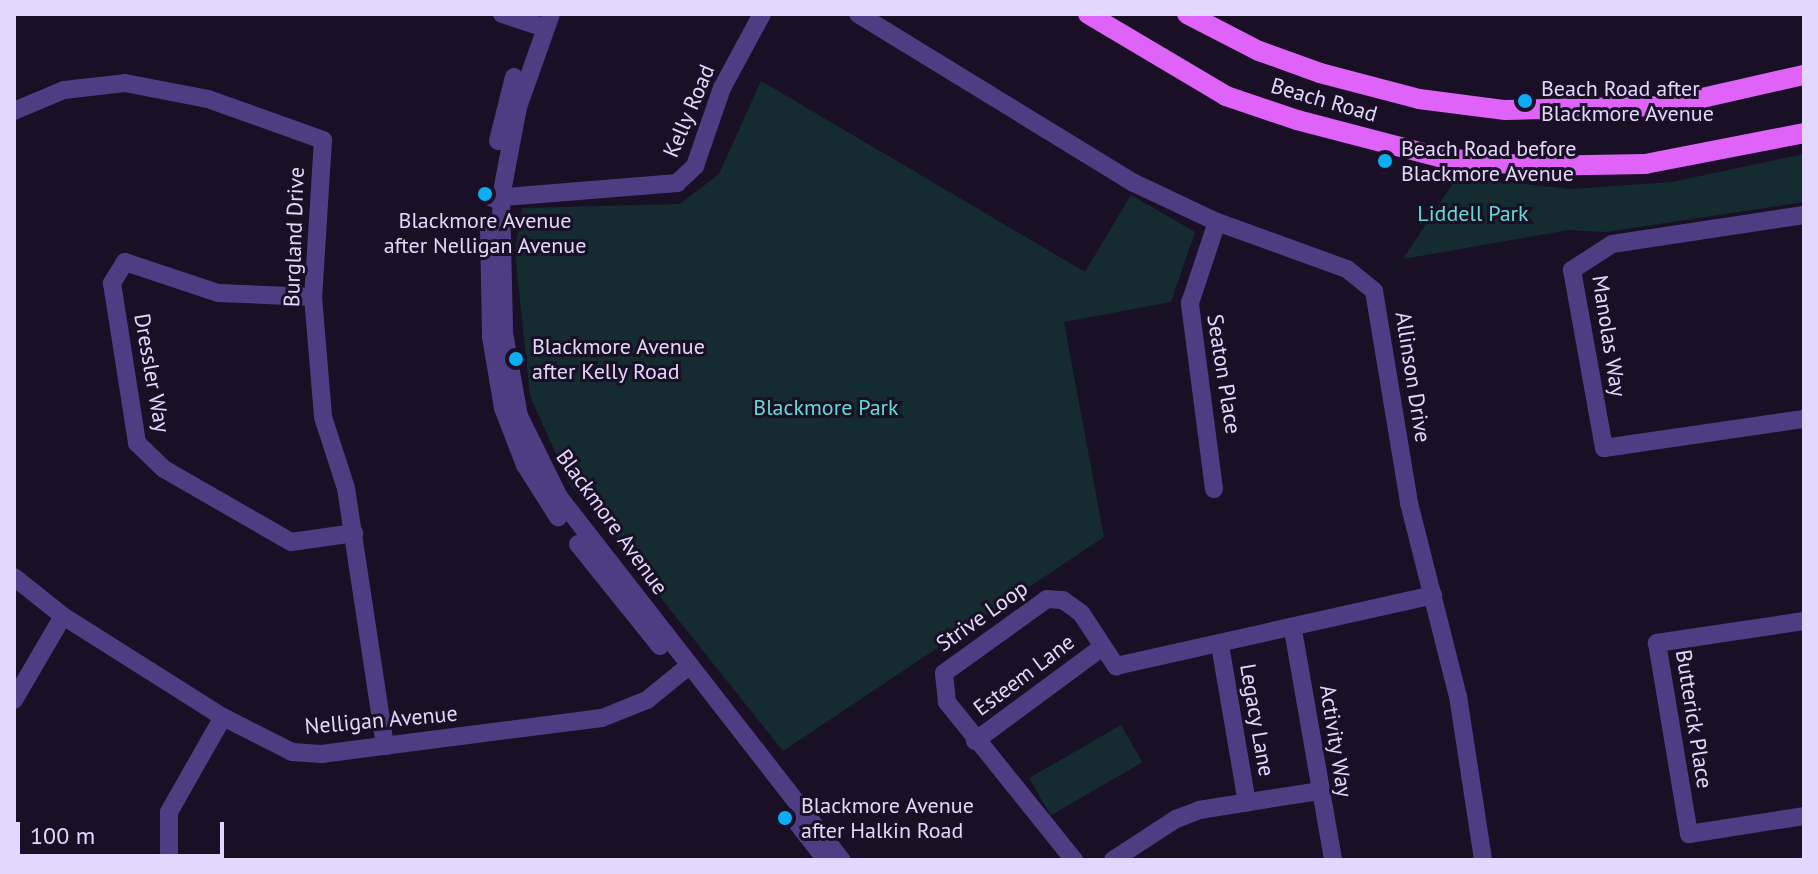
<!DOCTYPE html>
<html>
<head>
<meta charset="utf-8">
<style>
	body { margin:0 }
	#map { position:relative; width:1818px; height:874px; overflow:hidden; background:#191026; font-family:"PT Sans",sans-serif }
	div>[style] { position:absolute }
	.green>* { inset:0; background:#142b30; transform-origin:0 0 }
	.minor>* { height:18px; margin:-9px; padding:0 9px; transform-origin:9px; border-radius:9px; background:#4f3d83 }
	.major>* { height:20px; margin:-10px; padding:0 10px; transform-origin:10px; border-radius:10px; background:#e063f9 }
	.dots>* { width:22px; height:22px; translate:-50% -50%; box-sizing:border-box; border:4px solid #191026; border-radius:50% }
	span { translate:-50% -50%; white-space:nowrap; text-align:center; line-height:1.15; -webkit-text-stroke:6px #191026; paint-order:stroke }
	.poi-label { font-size:22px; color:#e4d7fd }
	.left { translate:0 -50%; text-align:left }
	.street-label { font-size:22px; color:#e4d7fd }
	.park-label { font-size:22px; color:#65dbd7 }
	.frame { position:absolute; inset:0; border:16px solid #e4d7fd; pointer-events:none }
	.scale { position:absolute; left:16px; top:822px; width:208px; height:36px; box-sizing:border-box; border:4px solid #e4d7fd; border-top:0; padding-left:10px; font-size:24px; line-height:28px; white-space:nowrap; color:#e4d7fd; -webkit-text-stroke:6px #191026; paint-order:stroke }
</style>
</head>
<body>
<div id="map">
	<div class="green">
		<i style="clip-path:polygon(761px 81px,1085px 272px,1131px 195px,1195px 232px,1171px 302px,1064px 322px,1104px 537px,783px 751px,569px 483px,530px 396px,515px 252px,522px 208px,680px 204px,719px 174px)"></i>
		<i style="clip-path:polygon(1804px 154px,1804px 202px,1606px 232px,1569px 230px,1403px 259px,1457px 177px,1570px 189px,1672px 182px)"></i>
		<i style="left:1121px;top:725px;width:43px;height:106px;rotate:60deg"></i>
	</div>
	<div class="minor">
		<i style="left:502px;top:14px;width:45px;rotate:18deg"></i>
		<i style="left:551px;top:14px;width:99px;rotate:109.5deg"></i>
		<i style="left:518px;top:107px;width:92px;rotate:100.7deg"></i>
		<i style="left:501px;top:197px;width:136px;rotate:88.7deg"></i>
		<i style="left:504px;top:333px;width:84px;rotate:79.8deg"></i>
		<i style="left:519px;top:416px;width:90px;rotate:63.7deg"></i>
		<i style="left:559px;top:497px;width:460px;rotate:52.1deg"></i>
		<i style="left:858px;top:14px;width:321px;rotate:31.5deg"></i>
		<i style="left:1132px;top:182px;width:94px;rotate:25.2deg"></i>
		<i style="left:1217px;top:222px;width:138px;rotate:19.9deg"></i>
		<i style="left:1347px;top:269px;width:35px;rotate:39deg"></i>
		<i style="left:1374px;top:291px;width:215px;rotate:80.6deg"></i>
		<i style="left:1409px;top:503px;width:199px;rotate:75.8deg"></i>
		<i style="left:1458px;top:696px;width:166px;rotate:81.3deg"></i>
		<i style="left:14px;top:111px;width:54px;rotate:-22.8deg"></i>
		<i style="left:64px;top:90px;width:61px;rotate:-6.5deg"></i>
		<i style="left:125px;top:83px;width:85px;rotate:10.9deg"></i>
		<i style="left:208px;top:99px;width:122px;rotate:19.6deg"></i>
		<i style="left:323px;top:140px;width:157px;rotate:93.6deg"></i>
		<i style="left:313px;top:297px;width:120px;rotate:85.2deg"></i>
		<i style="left:323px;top:417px;width:75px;rotate:72.1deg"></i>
		<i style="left:346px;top:488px;width:261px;rotate:81.4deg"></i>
		<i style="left:498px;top:141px;width:66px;rotate:-76deg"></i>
		<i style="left:492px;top:198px;width:186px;rotate:-4.6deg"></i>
		<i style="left:677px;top:183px;width:25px;rotate:-43deg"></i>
		<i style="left:695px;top:166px;width:83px;rotate:-70.9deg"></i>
		<i style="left:722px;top:88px;width:84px;rotate:-61.6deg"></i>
		<i style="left:1804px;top:215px;width:194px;rotate:171.4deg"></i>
		<i style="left:1612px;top:244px;width:48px;rotate:147deg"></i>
		<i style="left:1572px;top:270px;width:181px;rotate:79.8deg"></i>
		<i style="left:1604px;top:448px;width:202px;rotate:-8.3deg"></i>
		<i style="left:489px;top:230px;width:107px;rotate:88.9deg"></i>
		<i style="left:491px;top:337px;width:72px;rotate:80.4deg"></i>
		<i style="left:503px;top:408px;width:61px;rotate:68.9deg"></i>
		<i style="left:525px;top:465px;width:62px;rotate:57.6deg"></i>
		<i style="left:313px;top:297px;width:95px;rotate:-177.6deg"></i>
		<i style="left:218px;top:293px;width:98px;rotate:-161.6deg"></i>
		<i style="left:125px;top:262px;width:25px;rotate:122deg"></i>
		<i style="left:112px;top:283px;width:162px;rotate:81.1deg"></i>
		<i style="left:137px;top:443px;width:37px;rotate:44deg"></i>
		<i style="left:164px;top:469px;width:146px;rotate:29.9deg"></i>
		<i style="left:291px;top:542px;width:64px;rotate:-8.1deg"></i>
		<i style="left:1214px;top:489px;width:188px;rotate:-97.4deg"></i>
		<i style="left:1190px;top:303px;width:85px;rotate:-71.6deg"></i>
		<i style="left:578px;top:544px;width:131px;rotate:51.2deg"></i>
		<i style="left:14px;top:577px;width:63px;rotate:38.5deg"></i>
		<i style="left:63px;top:616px;width:189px;rotate:32.3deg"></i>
		<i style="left:223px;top:717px;width:77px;rotate:26.9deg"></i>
		<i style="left:292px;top:752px;width:29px;rotate:4deg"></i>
		<i style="left:321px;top:754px;width:283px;rotate:-7.3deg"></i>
		<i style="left:602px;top:718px;width:48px;rotate:-21.8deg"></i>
		<i style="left:647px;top:700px;width:55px;rotate:-39.1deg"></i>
		<i style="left:1804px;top:621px;width:149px;rotate:171.5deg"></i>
		<i style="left:1657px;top:643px;width:194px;rotate:80.5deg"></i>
		<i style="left:1689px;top:834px;width:116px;rotate:-8.9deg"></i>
		<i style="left:1293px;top:630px;width:233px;rotate:80.1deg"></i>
		<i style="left:1220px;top:645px;width:160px;rotate:80.3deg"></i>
		<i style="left:14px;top:700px;width:97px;rotate:-59.7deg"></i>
		<i style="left:975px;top:741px;width:157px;rotate:-36.4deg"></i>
		<i style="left:798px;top:824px;width:46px;rotate:52.1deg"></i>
		<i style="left:169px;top:860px;width:48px;rotate:-90deg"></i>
		<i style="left:169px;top:812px;width:109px;rotate:-60.4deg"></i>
		<i style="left:1074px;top:860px;width:203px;rotate:-128.8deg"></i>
		<i style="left:947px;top:702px;width:29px;rotate:-96deg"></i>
		<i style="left:944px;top:673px;width:127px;rotate:-35.7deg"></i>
		<i style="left:1047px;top:599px;width:16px;rotate:4deg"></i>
		<i style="left:1063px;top:600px;width:22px;rotate:36deg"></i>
		<i style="left:1081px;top:613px;width:64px;rotate:56.6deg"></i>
		<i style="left:1116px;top:666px;width:325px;rotate:-12.6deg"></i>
		<i style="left:1113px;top:860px;width:75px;rotate:-33.1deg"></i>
		<i style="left:1176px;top:819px;width:25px;rotate:-21deg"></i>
		<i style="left:1199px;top:810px;width:121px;rotate:-9deg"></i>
	</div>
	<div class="major">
		<i style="left:1088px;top:14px;width:161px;rotate:30.7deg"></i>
		<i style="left:1226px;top:96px;width:75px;rotate:18.7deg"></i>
		<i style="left:1297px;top:120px;width:151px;rotate:14.6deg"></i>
		<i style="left:1443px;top:158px;width:90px;rotate:5.1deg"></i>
		<i style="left:1533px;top:166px;width:112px;rotate:-1deg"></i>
		<i style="left:1645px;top:164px;width:162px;rotate:-11deg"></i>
		<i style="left:1187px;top:14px;width:81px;rotate:27.2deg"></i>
		<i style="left:1259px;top:51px;width:65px;rotate:19.8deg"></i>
		<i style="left:1320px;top:73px;width:102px;rotate:14.7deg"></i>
		<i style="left:1419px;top:99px;width:87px;rotate:7.3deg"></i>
		<i style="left:1505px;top:110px;width:162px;rotate:-1.4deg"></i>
		<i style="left:1667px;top:106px;width:140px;rotate:-12.8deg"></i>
	</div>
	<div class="dots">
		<i style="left:1525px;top:101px;background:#0badf5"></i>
		<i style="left:1385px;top:161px;background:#0badf5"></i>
		<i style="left:485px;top:194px;background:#0badf5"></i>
		<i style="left:516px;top:359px;background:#0badf5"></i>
		<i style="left:785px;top:818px;background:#0badf5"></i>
	</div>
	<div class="poi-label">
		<span class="left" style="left:1541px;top:101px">Beach Road after<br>Blackmore Avenue</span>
		<span class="left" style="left:1401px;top:161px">Beach Road before<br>Blackmore Avenue</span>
		<span style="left:485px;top:233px">Blackmore Avenue<br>after Nelligan Avenue</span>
		<span class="left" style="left:532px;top:359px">Blackmore Avenue<br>after Kelly Road</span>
		<span class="left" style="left:801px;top:818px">Blackmore Avenue<br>after Halkin Road</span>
	</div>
	<div class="street-label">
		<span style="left:1324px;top:100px;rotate:16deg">Beach Road</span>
		<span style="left:689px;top:111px;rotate:-67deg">Kelly Road</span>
		<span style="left:294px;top:237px;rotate:-88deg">Burgland Drive</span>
		<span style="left:1609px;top:336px;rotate:81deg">Manolas Way</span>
		<span style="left:152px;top:373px;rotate:80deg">Dressler Way</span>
		<span style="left:1224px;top:374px;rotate:81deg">Seaton Place</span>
		<span style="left:1413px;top:377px;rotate:81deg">Allinson Drive</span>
		<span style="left:612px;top:522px;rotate:54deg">Blackmore Avenue</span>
		<span style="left:982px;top:616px;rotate:-35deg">Strive Loop</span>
		<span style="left:1024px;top:675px;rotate:-37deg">Esteem Lane</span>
		<span style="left:1694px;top:719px;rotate:81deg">Butterick Place</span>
		<span style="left:381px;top:720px;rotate:-5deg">Nelligan Avenue</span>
		<span style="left:1257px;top:720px;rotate:80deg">Legacy Lane</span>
		<span style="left:1336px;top:741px;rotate:81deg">Activity Way</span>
	</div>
	<div class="park-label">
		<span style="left:1473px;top:214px">Liddell Park</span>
		<span style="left:826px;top:408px">Blackmore Park</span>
	</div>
	<div class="frame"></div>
	<div class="scale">100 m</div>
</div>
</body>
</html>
